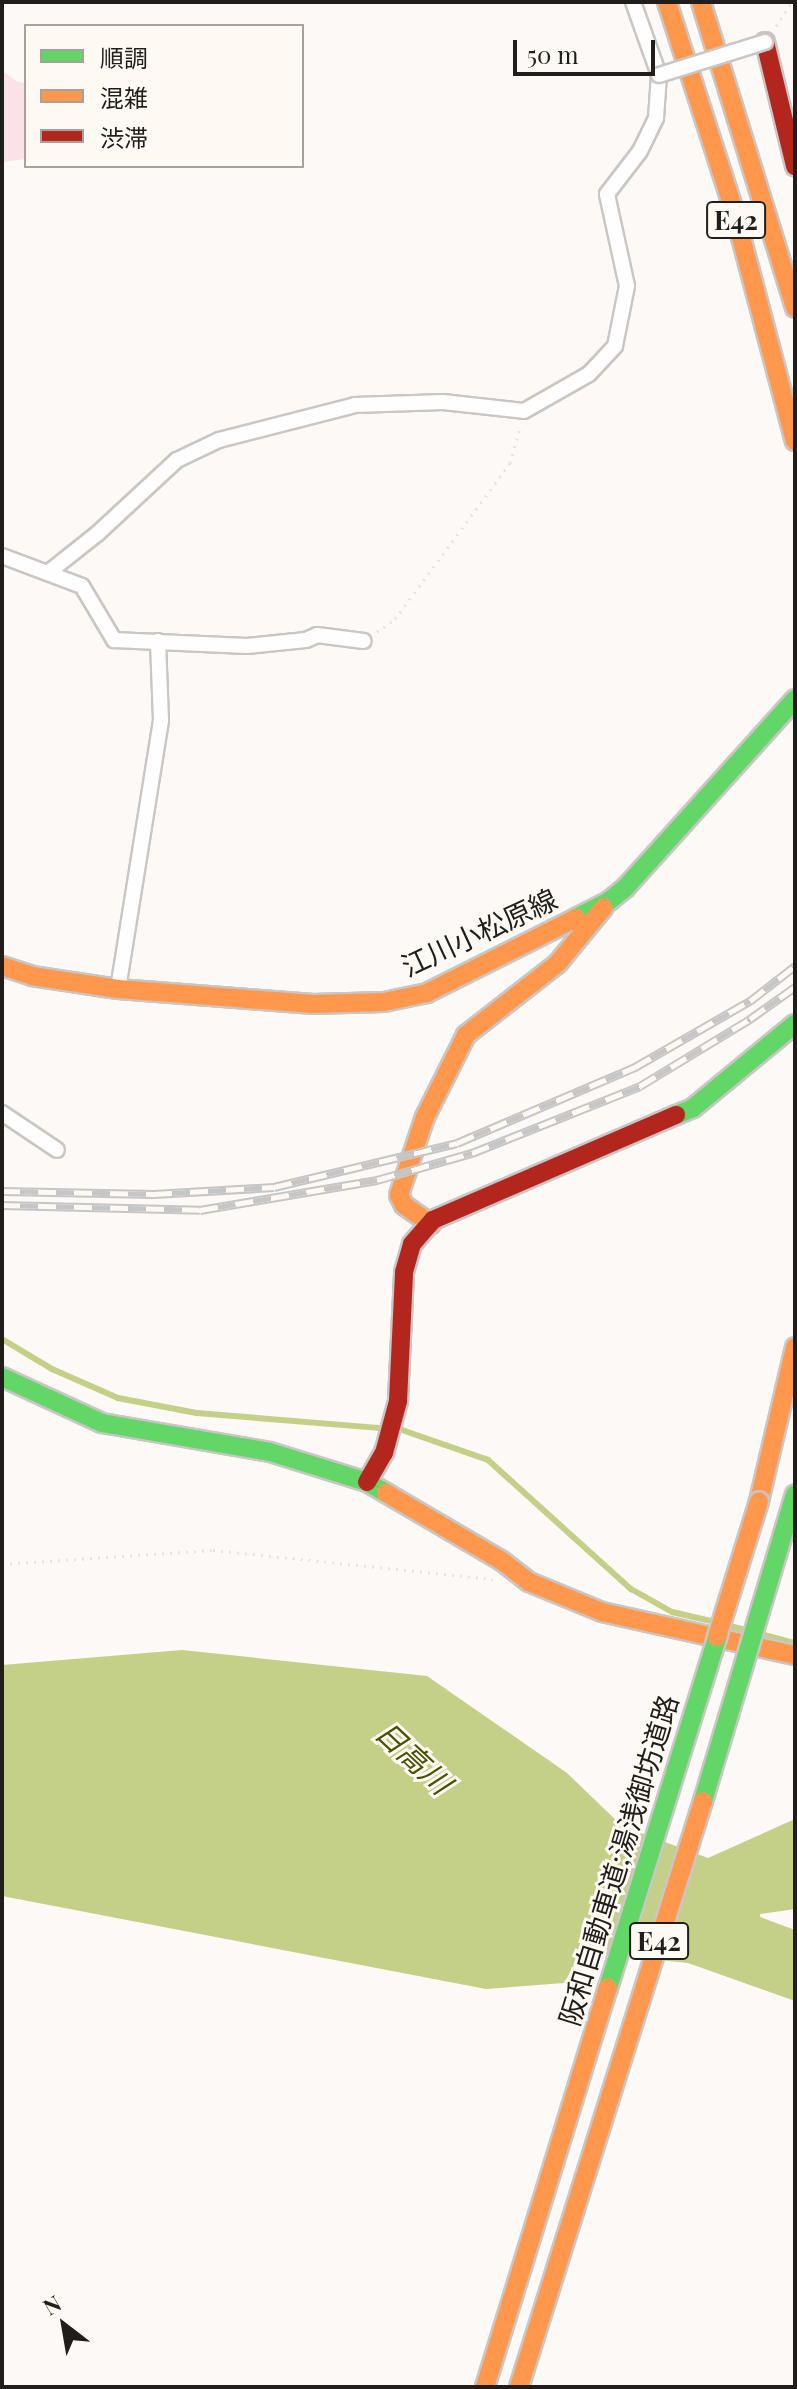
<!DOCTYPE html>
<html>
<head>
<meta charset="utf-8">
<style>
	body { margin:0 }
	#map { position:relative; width:797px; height:2389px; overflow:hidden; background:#fcf9f7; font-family:"Playfair Display","Noto Sans JP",serif }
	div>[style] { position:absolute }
	.green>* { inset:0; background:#fbe1e8 }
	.water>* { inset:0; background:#c4cf88 }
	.stream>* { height:6px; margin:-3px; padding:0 3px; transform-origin:3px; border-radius:3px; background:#c4cf88 }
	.path>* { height:3px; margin-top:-1.5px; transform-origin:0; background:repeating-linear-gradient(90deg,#e6e5e3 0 2px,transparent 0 8px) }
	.roads { filter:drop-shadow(2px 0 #c9c6c4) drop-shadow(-2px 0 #c9c6c4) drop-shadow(0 2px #c9c6c4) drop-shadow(0 -2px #c9c6c4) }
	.street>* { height:14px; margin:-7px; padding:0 7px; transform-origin:7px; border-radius:7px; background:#fffefe }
	.fast>* { height:18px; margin:-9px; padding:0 9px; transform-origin:9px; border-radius:9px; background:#63d668 }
	.slow>* { height:18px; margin:-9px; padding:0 9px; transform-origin:9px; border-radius:9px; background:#ff974d }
	.jam>* { height:18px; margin:-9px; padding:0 9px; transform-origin:9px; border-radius:9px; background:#b3261e }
	.rail>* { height:9px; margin-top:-4.5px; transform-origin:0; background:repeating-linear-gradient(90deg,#fff9f4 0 18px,#c7c6c6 0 36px); box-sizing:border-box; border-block:2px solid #c7c6c6 }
	.bridges { filter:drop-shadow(2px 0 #c9c6c4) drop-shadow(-2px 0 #c9c6c4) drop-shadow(0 2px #c9c6c4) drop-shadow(0 -2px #c9c6c4) }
	.street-bridge>* { height:14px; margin:-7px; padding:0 7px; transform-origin:7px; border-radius:7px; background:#fffefe }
	.fast-bridge>* { height:18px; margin:-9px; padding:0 9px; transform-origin:9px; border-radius:9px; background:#63d668 }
	.slow-bridge>* { height:18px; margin:-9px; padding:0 9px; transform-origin:9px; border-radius:9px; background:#ff974d }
	span { translate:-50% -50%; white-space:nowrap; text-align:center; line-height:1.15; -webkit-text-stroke:6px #fff9f4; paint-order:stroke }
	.shield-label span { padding:2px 6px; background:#fff9f4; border:2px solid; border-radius:6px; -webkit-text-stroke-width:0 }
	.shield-label { font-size:26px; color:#201d1b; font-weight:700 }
	.street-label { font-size:28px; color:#201d1b }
	.water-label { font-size:30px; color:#485203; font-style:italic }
	.frame { position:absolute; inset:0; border:4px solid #201d1b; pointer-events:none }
	.legend { position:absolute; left:24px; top:24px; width:280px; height:144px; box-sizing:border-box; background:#fff9f4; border:2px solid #a6a19d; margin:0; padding:10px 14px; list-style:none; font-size:24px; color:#201d1b }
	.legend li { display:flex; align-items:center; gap:16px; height:40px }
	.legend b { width:40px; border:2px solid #a6a19d }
	.north { position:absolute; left:24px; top:2285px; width:80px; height:80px; -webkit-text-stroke:6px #fff9f4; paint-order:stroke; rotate:329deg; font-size:22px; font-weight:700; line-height:32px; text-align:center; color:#201d1b }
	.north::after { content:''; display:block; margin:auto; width:28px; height:36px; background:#201d1b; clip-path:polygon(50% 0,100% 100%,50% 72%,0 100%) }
	.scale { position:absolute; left:513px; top:40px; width:142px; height:36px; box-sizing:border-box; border:4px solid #201d1b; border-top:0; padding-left:10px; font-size:24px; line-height:28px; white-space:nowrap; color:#201d1b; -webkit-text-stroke:6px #fff9f4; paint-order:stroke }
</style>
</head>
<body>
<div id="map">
	<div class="green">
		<i style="clip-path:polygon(2px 71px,18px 82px,26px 83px,26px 159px,2px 162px)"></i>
	</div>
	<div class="water">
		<i style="clip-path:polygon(182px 1650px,427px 1676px,567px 1773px,622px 1826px,708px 1858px,795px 1819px,795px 1909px,760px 1914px,760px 1917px,795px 1930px,795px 2001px,688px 1963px,582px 1952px,564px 1983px,486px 1989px,2px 1896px,2px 1665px)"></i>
	</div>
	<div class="stream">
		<i style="left:2px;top:1339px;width:58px;rotate:31deg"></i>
		<i style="left:52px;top:1369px;width:72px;rotate:23.7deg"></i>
		<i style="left:118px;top:1398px;width:80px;rotate:10.8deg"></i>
		<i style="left:197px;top:1413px;width:206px;rotate:4.7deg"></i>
		<i style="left:402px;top:1430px;width:91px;rotate:19.2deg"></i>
		<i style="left:488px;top:1460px;width:193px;rotate:42.1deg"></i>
		<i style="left:631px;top:1589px;width:47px;rotate:29.3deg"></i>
		<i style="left:672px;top:1612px;width:44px;rotate:13.1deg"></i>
		<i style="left:726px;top:1625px;width:25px;rotate:14deg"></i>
		<i style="left:761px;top:1634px;width:35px;rotate:15deg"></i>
	</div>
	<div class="path">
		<i style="left:776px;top:26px;width:29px;rotate:-56deg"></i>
		<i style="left:377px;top:632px;width:22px;rotate:-36deg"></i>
		<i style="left:395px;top:619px;width:194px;rotate:-53.6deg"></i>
		<i style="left:510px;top:463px;width:36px;rotate:-74deg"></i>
		<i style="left:2px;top:1564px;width:211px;rotate:-3.8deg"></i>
		<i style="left:213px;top:1550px;width:281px;rotate:5.9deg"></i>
	</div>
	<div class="roads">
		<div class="street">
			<i style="left:2px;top:556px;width:85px;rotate:20.6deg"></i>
			<i style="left:82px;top:586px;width:63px;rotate:59.3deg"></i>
			<i style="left:114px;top:640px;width:133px;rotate:2.6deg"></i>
			<i style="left:247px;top:646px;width:59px;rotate:-5.8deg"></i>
			<i style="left:306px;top:640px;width:12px;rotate:-24deg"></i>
			<i style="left:317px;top:635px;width:47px;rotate:7.3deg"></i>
			<i style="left:49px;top:572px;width:61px;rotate:-38.4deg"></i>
			<i style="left:97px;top:534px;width:109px;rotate:-42.8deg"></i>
			<i style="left:177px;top:460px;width:47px;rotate:-25.5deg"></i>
			<i style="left:219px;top:440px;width:140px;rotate:-14.4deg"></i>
			<i style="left:355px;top:405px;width:88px;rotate:-2deg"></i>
			<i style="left:443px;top:402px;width:81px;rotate:6.3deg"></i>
			<i style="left:524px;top:411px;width:75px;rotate:-29.6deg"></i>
			<i style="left:589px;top:374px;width:38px;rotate:-47deg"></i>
			<i style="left:615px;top:346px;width:61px;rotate:-78.7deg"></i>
			<i style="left:627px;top:286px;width:94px;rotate:-102.3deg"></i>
			<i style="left:607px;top:194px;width:54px;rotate:-52.5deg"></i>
			<i style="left:640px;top:151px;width:37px;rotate:-64deg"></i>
			<i style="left:656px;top:118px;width:43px;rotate:-86deg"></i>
			<i style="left:659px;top:75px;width:77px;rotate:-109.6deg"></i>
			<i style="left:118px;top:989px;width:272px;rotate:-80.9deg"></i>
			<i style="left:161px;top:720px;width:79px;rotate:-92.2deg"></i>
			<i style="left:2px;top:1113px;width:66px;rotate:33.9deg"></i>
		</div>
		<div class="fast">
			<i style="left:576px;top:918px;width:37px;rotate:-27deg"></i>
			<i style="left:609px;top:901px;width:22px;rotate:-39deg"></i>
			<i style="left:626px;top:887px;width:253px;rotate:-48deg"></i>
			<i style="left:676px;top:1115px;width:18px;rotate:-22deg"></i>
			<i style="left:693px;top:1108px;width:132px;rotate:-39.5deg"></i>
			<i style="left:2px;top:1377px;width:110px;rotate:24.7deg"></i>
			<i style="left:102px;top:1423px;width:170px;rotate:9.8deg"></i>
			<i style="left:270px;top:1452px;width:102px;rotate:17.2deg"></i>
			<i style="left:367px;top:1482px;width:22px;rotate:30deg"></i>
		</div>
		<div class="slow">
			<i style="left:667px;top:2px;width:215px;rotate:72.2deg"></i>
			<i style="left:733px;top:207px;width:242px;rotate:75.2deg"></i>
			<i style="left:701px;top:2px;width:320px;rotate:72.9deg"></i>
			<i style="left:2px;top:966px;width:32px;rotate:18deg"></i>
			<i style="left:32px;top:976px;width:87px;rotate:8.6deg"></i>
			<i style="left:118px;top:989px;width:196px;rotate:4.4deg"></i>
			<i style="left:313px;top:1004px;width:71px;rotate:-1.6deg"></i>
			<i style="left:384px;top:1002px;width:44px;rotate:-11.8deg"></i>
			<i style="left:427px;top:993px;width:167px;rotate:-26.7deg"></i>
			<i style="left:431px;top:1224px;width:33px;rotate:-145deg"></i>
			<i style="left:404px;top:1205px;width:11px;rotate:-117deg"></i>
			<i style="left:399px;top:1195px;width:82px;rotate:-71.6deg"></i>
			<i style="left:425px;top:1117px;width:92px;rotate:-63.4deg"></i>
			<i style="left:466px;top:1035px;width:117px;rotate:-38deg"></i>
			<i style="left:558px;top:963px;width:72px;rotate:-50.6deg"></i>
			<i style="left:386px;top:1493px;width:134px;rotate:30.4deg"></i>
			<i style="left:502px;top:1561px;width:34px;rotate:38deg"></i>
			<i style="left:529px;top:1582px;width:79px;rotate:22.3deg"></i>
			<i style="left:602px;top:1612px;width:198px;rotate:12.6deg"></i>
			<i style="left:759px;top:1501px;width:158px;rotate:-76.8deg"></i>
		</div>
		<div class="jam">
			<i style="left:765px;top:42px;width:128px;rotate:76.4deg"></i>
			<i style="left:367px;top:1482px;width:34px;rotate:-60deg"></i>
			<i style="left:384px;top:1453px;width:54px;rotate:-74.9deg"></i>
			<i style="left:398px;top:1401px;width:129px;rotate:-87.3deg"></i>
			<i style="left:404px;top:1272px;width:29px;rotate:-74deg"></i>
			<i style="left:412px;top:1244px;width:32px;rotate:-49deg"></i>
			<i style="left:433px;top:1220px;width:265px;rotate:-23.4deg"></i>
		</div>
	</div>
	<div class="rail">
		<i style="left:2px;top:1191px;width:152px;rotate:1.1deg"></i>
		<i style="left:154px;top:1194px;width:120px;rotate:-3.3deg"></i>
		<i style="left:274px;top:1187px;width:188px;rotate:-13.5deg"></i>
		<i style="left:457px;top:1143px;width:194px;rotate:-23.1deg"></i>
		<i style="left:635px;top:1067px;width:133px;rotate:-29.9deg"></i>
		<i style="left:750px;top:1001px;width:57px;rotate:-37.9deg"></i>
		<i style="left:2px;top:1205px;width:198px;rotate:1.4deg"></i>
		<i style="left:200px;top:1210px;width:180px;rotate:-9.6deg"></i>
		<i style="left:377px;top:1180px;width:99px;rotate:-15.9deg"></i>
		<i style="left:472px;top:1153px;width:181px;rotate:-21.7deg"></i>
		<i style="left:640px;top:1086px;width:129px;rotate:-31.3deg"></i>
		<i style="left:750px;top:1019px;width:55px;rotate:-35.4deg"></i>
	</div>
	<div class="bridges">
		<div class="street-bridge">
			<i style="left:659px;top:75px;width:111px;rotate:-17.3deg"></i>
		</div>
		<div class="fast-bridge">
			<i style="left:703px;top:1801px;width:320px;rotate:-73.3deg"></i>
			<i style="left:608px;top:1988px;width:368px;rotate:-72.7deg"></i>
		</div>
		<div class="slow-bridge">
			<i style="left:717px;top:1637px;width:142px;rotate:-72.8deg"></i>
			<i style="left:485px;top:2387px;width:418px;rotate:-72.9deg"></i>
			<i style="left:519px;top:2387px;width:614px;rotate:-72.57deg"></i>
		</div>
	</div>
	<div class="shield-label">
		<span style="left:736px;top:220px">E42</span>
		<span style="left:659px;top:1941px">E42</span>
	</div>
	<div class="street-label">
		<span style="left:479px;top:932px;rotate:-25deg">江川小松原線</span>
		<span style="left:618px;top:1860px;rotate:-73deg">阪和自動車道;湯浅御坊道路</span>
	</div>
	<div class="water-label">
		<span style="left:414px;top:1757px;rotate:43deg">日高川</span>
	</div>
	<div class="frame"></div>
	<ul class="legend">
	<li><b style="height:10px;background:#63d668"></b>順調</li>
	<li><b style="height:10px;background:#ff974d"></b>混雑</li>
	<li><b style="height:10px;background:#b3261e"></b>渋滞</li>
	</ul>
	<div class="north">N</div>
	<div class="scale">50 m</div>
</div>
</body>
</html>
